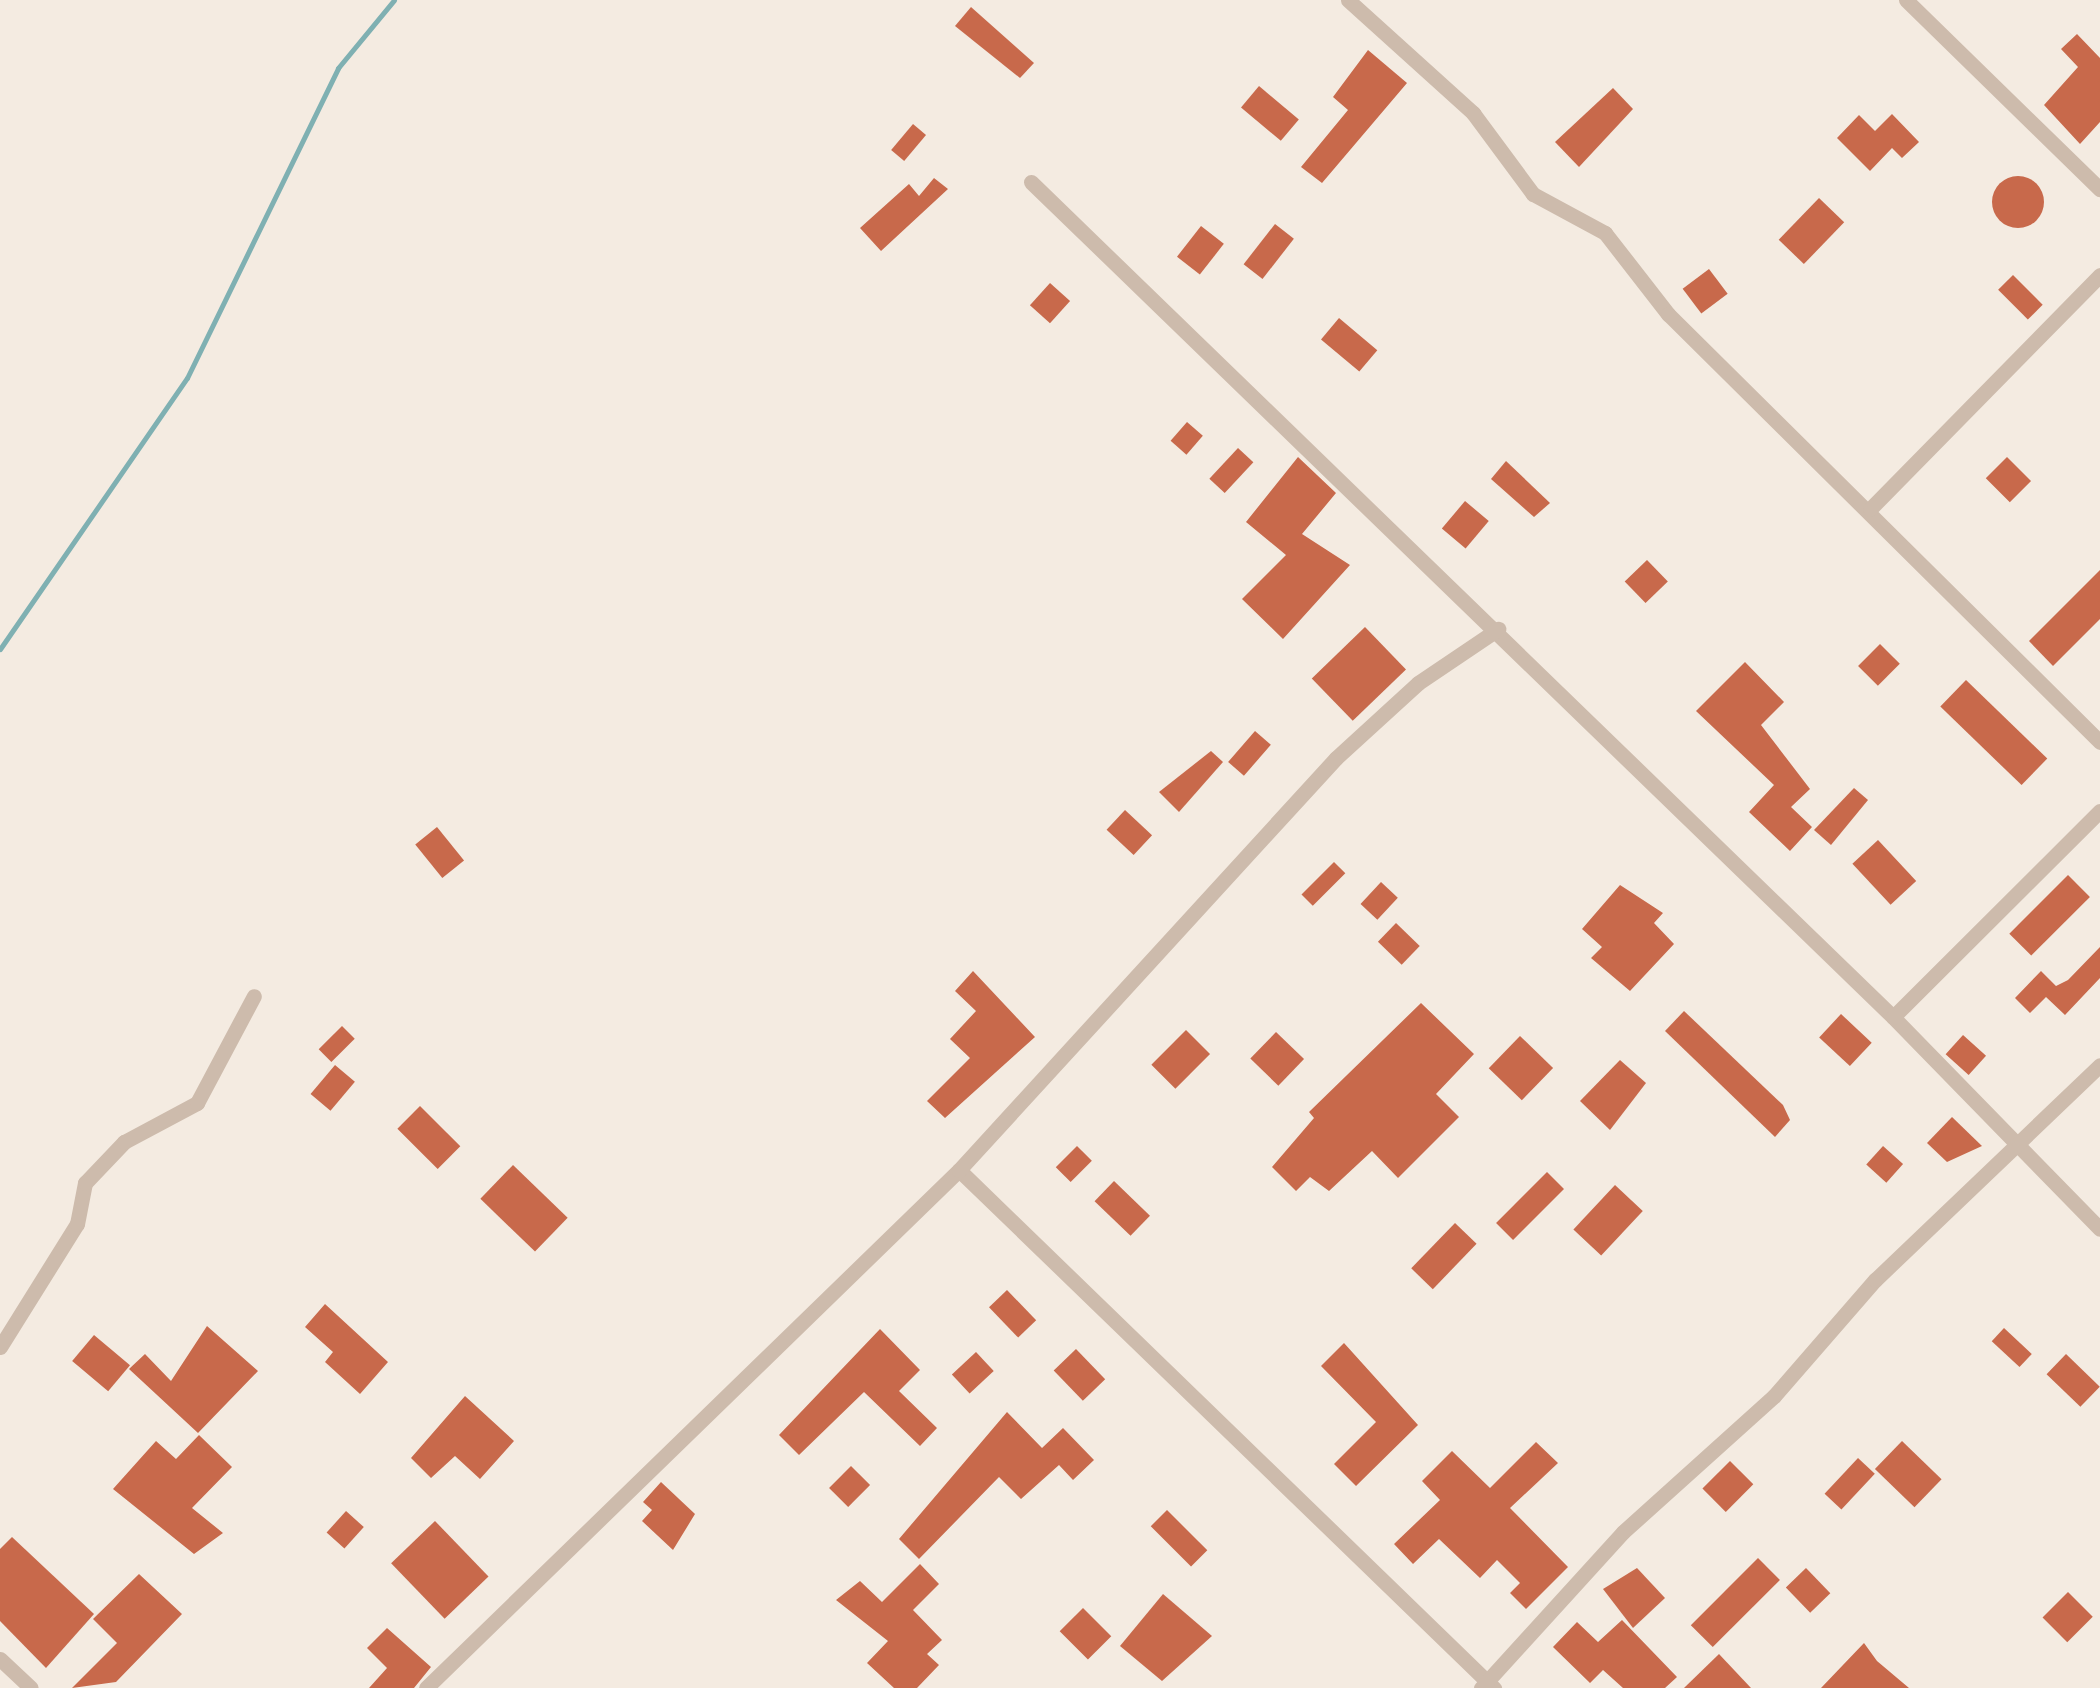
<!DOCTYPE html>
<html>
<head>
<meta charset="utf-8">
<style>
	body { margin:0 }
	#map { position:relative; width:2100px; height:1688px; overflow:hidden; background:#f4ebe1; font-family:Figtree,sans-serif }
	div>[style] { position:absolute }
	.stream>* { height:5px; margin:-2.5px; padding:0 2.5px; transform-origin:2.5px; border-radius:2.5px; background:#7fb0b2 }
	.building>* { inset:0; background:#c8694b; transform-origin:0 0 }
	.round { border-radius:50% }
	.minor>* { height:15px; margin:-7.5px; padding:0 7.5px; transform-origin:7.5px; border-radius:7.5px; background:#cdbbac }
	span { translate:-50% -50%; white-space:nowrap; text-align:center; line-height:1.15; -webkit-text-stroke:10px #fbf5ee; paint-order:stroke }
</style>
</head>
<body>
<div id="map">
	<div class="stream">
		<i style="left:0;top:649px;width:329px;rotate:-55.4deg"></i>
		<i style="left:187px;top:378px;width:345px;rotate:-64deg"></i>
		<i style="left:338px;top:68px;width:88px;rotate:-50.5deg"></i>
	</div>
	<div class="building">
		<i style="clip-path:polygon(971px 7px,1034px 63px,1020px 78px,955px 26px)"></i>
		<i style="clip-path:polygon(2077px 34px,2100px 58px,2100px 122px,2080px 144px,2044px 105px,2078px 67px,2061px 49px)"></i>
		<i style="clip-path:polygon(1368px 50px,1407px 83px,1322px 183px,1301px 167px,1348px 110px,1333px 97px)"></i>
		<i style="left:1259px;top:86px;width:52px;height:28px;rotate:40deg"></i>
		<i style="clip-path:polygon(1613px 88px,1633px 109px,1579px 167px,1555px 142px)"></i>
		<i style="clip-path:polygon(1892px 114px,1919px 142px,1902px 158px,1892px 148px,1870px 171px,1837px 138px,1859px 115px,1875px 131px)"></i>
		<i style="left:913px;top:124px;width:17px;height:34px;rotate:40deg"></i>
		<i class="round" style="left:1992px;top:176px;width:52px;height:52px"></i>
		<i style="clip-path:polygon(934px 178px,948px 189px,881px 251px,860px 228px,909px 184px,919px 196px)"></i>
		<i style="left:1819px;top:198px;width:35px;height:58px;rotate:44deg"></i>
		<i style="left:1275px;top:224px;width:24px;height:51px;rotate:38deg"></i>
		<i style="left:1201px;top:226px;width:29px;height:39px;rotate:38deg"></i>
		<i style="left:1709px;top:269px;width:31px;height:33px;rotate:53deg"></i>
		<i style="left:2013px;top:275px;width:42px;height:21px;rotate:45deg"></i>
		<i style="left:1050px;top:283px;width:27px;height:30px;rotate:42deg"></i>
		<i style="left:1339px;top:318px;width:50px;height:28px;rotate:40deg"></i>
		<i style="left:1187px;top:422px;width:21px;height:25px;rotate:41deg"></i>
		<i style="left:1238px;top:448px;width:21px;height:42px;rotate:43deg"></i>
		<i style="clip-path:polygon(1298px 457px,1336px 493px,1302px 534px,1350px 565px,1283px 639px,1242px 599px,1286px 555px,1246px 522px)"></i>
		<i style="left:2007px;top:457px;width:34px;height:30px;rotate:45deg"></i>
		<i style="clip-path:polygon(1506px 461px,1550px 503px,1534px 517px,1491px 479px)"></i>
		<i style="left:1465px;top:501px;width:31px;height:36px;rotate:40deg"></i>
		<i style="left:1647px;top:560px;width:30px;height:31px;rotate:46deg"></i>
		<i style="clip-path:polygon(2100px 570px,2100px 619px,2053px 666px,2029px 641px)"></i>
		<i style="left:1365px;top:627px;width:59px;height:74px;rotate:46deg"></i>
		<i style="left:1880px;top:644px;width:28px;height:31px;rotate:45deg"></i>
		<i style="clip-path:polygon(1745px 662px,1784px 702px,1761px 725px,1810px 789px,1791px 807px,1812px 827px,1790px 851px,1749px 812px,1774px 785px,1696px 711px)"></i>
		<i style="left:1966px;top:680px;width:113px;height:37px;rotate:44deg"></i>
		<i style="left:1255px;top:731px;width:21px;height:41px;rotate:41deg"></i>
		<i style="clip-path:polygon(1211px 751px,1223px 762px,1179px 812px,1159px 792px)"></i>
		<i style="clip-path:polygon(1854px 788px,1868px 800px,1831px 845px,1814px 830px)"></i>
		<i style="left:1125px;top:810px;width:37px;height:27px;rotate:43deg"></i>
		<i style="left:437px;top:827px;width:43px;height:28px;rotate:51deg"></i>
		<i style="left:1878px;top:840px;width:56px;height:35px;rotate:47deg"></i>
		<i style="left:1334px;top:862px;width:16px;height:46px;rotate:45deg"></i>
		<i style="left:2068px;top:875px;width:31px;height:83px;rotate:45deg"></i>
		<i style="left:1381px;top:882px;width:23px;height:30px;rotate:43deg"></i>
		<i style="clip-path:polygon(1620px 885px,1663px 913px,1654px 923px,1674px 944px,1630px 991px,1591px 958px,1602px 947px,1582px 929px)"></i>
		<i style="left:1396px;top:923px;width:33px;height:26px;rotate:44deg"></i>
		<i style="clip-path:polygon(2100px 947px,2100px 978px,2065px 1015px,2046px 997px,2030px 1013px,2015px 998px,2041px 971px,2056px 986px,2068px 980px)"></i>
		<i style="clip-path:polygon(973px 971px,1035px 1037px,945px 1118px,927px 1101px,970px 1058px,950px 1039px,976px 1011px,955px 991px)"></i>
		<i style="clip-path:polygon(1421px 1003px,1474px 1054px,1436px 1094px,1459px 1117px,1398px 1178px,1372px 1151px,1329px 1191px,1310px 1177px,1296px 1191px,1272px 1167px,1314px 1118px,1309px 1112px)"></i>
		<i style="clip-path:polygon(1684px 1011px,1783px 1105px,1790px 1120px,1775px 1137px,1665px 1031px)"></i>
		<i style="left:1841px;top:1014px;width:42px;height:32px;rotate:43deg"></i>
		<i style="left:342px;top:1026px;width:18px;height:33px;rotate:45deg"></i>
		<i style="left:1186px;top:1030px;width:34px;height:49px;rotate:45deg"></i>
		<i style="left:1276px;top:1032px;width:39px;height:37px;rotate:44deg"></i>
		<i style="left:1963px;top:1035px;width:31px;height:26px;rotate:42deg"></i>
		<i style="left:1520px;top:1036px;width:46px;height:45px;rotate:44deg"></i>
		<i style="clip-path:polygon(1620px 1060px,1646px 1083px,1610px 1130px,1580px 1101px)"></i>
		<i style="left:335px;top:1065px;width:26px;height:38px;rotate:40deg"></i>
		<i style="left:420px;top:1106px;width:57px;height:32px;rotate:45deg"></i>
		<i style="clip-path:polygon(1952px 1117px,1982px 1146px,1947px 1162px,1927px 1143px)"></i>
		<i style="left:1077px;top:1146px;width:21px;height:30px;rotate:45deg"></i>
		<i style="left:1883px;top:1146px;width:27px;height:25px;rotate:42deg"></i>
		<i style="left:513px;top:1165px;width:76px;height:47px;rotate:44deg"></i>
		<i style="left:1547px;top:1172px;width:24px;height:72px;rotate:45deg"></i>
		<i style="left:1114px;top:1181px;width:50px;height:28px;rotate:44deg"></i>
		<i style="left:1615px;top:1185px;width:38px;height:61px;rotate:43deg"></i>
		<i style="left:1455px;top:1223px;width:30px;height:63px;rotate:44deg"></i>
		<i style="left:1007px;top:1290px;width:42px;height:25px;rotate:46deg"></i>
		<i style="clip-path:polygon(325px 1304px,388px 1362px,360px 1394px,325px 1362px,333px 1352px,305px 1327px)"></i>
		<i style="clip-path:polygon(207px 1326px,258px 1371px,198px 1433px,129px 1369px,145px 1354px,171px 1381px)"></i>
		<i style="left:2004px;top:1328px;width:38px;height:18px;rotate:43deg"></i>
		<i style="clip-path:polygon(880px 1329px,920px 1370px,899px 1391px,937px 1428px,920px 1446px,864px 1392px,799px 1455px,779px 1435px)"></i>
		<i style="left:94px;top:1335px;width:47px;height:34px;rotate:40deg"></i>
		<i style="clip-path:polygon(1344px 1343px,1418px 1425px,1356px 1486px,1334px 1464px,1376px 1422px,1321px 1366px)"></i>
		<i style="left:1076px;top:1349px;width:42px;height:31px;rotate:46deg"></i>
		<i style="left:976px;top:1352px;width:26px;height:33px;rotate:47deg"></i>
		<i style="left:2066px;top:1354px;width:47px;height:28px;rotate:44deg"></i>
		<i style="clip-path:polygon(465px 1396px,514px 1441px,480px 1479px,455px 1456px,431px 1478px,411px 1458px)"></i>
		<i style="clip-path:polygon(1007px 1412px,1042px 1448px,1063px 1428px,1094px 1460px,1073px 1480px,1059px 1465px,1021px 1499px,999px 1477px,919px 1559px,899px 1539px)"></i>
		<i style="clip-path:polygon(199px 1435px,232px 1467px,192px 1508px,223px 1533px,194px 1554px,113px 1489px,156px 1441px,176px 1459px)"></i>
		<i style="left:1902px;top:1441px;width:55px;height:39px;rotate:44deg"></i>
		<i style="clip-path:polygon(1536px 1442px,1558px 1463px,1510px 1508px,1568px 1567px,1526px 1609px,1510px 1593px,1520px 1583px,1497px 1560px,1480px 1578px,1439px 1539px,1413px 1564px,1394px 1544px,1440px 1500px,1422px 1481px,1452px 1451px,1490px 1488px)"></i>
		<i style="left:1858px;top:1458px;width:23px;height:49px;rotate:43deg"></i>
		<i style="left:1730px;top:1461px;width:33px;height:39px;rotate:45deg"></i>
		<i style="left:851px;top:1466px;width:27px;height:31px;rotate:45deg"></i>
		<i style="clip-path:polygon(661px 1482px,695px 1514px,673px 1550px,642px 1521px,652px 1510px,643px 1502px)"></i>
		<i style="left:1167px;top:1510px;width:57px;height:23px;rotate:45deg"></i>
		<i style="left:346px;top:1511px;width:24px;height:29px;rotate:42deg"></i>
		<i style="left:435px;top:1521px;width:77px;height:61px;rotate:46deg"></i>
		<i style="clip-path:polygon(12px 1537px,94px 1614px,46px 1668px,0 1621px,0 1549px)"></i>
		<i style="left:1758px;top:1558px;width:31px;height:95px;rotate:45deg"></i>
		<i style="clip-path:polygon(920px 1564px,939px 1584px,913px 1610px,942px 1640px,927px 1654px,939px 1665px,917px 1688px,894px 1688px,867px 1663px,888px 1641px,836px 1600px,860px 1581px,882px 1602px)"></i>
		<i style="clip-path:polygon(1637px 1568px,1665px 1598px,1633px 1628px,1603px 1589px)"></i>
		<i style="left:1806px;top:1568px;width:35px;height:28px;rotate:46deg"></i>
		<i style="clip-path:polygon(139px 1574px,182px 1614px,116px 1682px,72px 1688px,117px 1643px,93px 1619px)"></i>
		<i style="left:2068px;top:1592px;width:35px;height:36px;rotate:45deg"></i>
		<i style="clip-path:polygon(1163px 1594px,1212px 1636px,1162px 1681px,1120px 1646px)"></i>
		<i style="left:1083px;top:1608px;width:40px;height:33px;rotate:45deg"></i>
		<i style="clip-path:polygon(1622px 1620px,1677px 1677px,1665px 1688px,1623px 1688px,1603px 1670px,1590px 1683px,1553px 1647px,1577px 1622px,1598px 1642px)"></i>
		<i style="clip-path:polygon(387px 1628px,431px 1667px,414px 1688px,369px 1688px,387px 1668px,367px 1648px)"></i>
		<i style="clip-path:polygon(1864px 1643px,1877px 1661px,1909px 1688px,1821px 1688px)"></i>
		<i style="clip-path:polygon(1719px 1654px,1751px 1688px,1684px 1688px)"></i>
	</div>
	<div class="minor">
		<i style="left:1348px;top:0;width:169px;rotate:42.1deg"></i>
		<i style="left:1473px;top:113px;width:101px;rotate:53.5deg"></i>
		<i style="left:1533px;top:194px;width:82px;rotate:28.4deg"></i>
		<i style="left:1605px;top:233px;width:103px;rotate:52.1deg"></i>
		<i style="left:1668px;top:314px;width:608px;rotate:44.73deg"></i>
		<i style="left:1906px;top:0;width:271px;rotate:44.3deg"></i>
		<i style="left:1031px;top:182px;width:1200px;rotate:44.09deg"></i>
		<i style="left:1893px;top:1017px;width:296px;rotate:45.7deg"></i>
		<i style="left:1870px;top:509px;width:328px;rotate:-45.5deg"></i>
		<i style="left:1893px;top:1017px;width:292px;rotate:-44.9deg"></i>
		<i style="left:959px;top:1170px;width:745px;rotate:44.08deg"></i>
		<i style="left:0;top:1347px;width:145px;rotate:-58deg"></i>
		<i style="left:77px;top:1224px;width:42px;rotate:-79deg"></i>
		<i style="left:85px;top:1183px;width:57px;rotate:-46.4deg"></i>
		<i style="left:124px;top:1142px;width:83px;rotate:-28.1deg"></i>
		<i style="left:197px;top:1103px;width:121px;rotate:-62deg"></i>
		<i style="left:0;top:1659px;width:42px;rotate:43.1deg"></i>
		<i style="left:426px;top:1688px;width:743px;rotate:-44.18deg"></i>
		<i style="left:959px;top:1170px;width:558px;rotate:-47.54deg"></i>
		<i style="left:1336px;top:758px;width:111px;rotate:-42.4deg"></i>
		<i style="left:1418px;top:683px;width:97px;rotate:-34deg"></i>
		<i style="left:1481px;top:1688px;width:211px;rotate:-47.7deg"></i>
		<i style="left:1623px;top:1532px;width:203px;rotate:-42deg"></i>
		<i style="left:1774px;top:1396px;width:154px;rotate:-49deg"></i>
		<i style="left:1875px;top:1280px;width:311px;rotate:-43.7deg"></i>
	</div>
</div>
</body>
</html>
